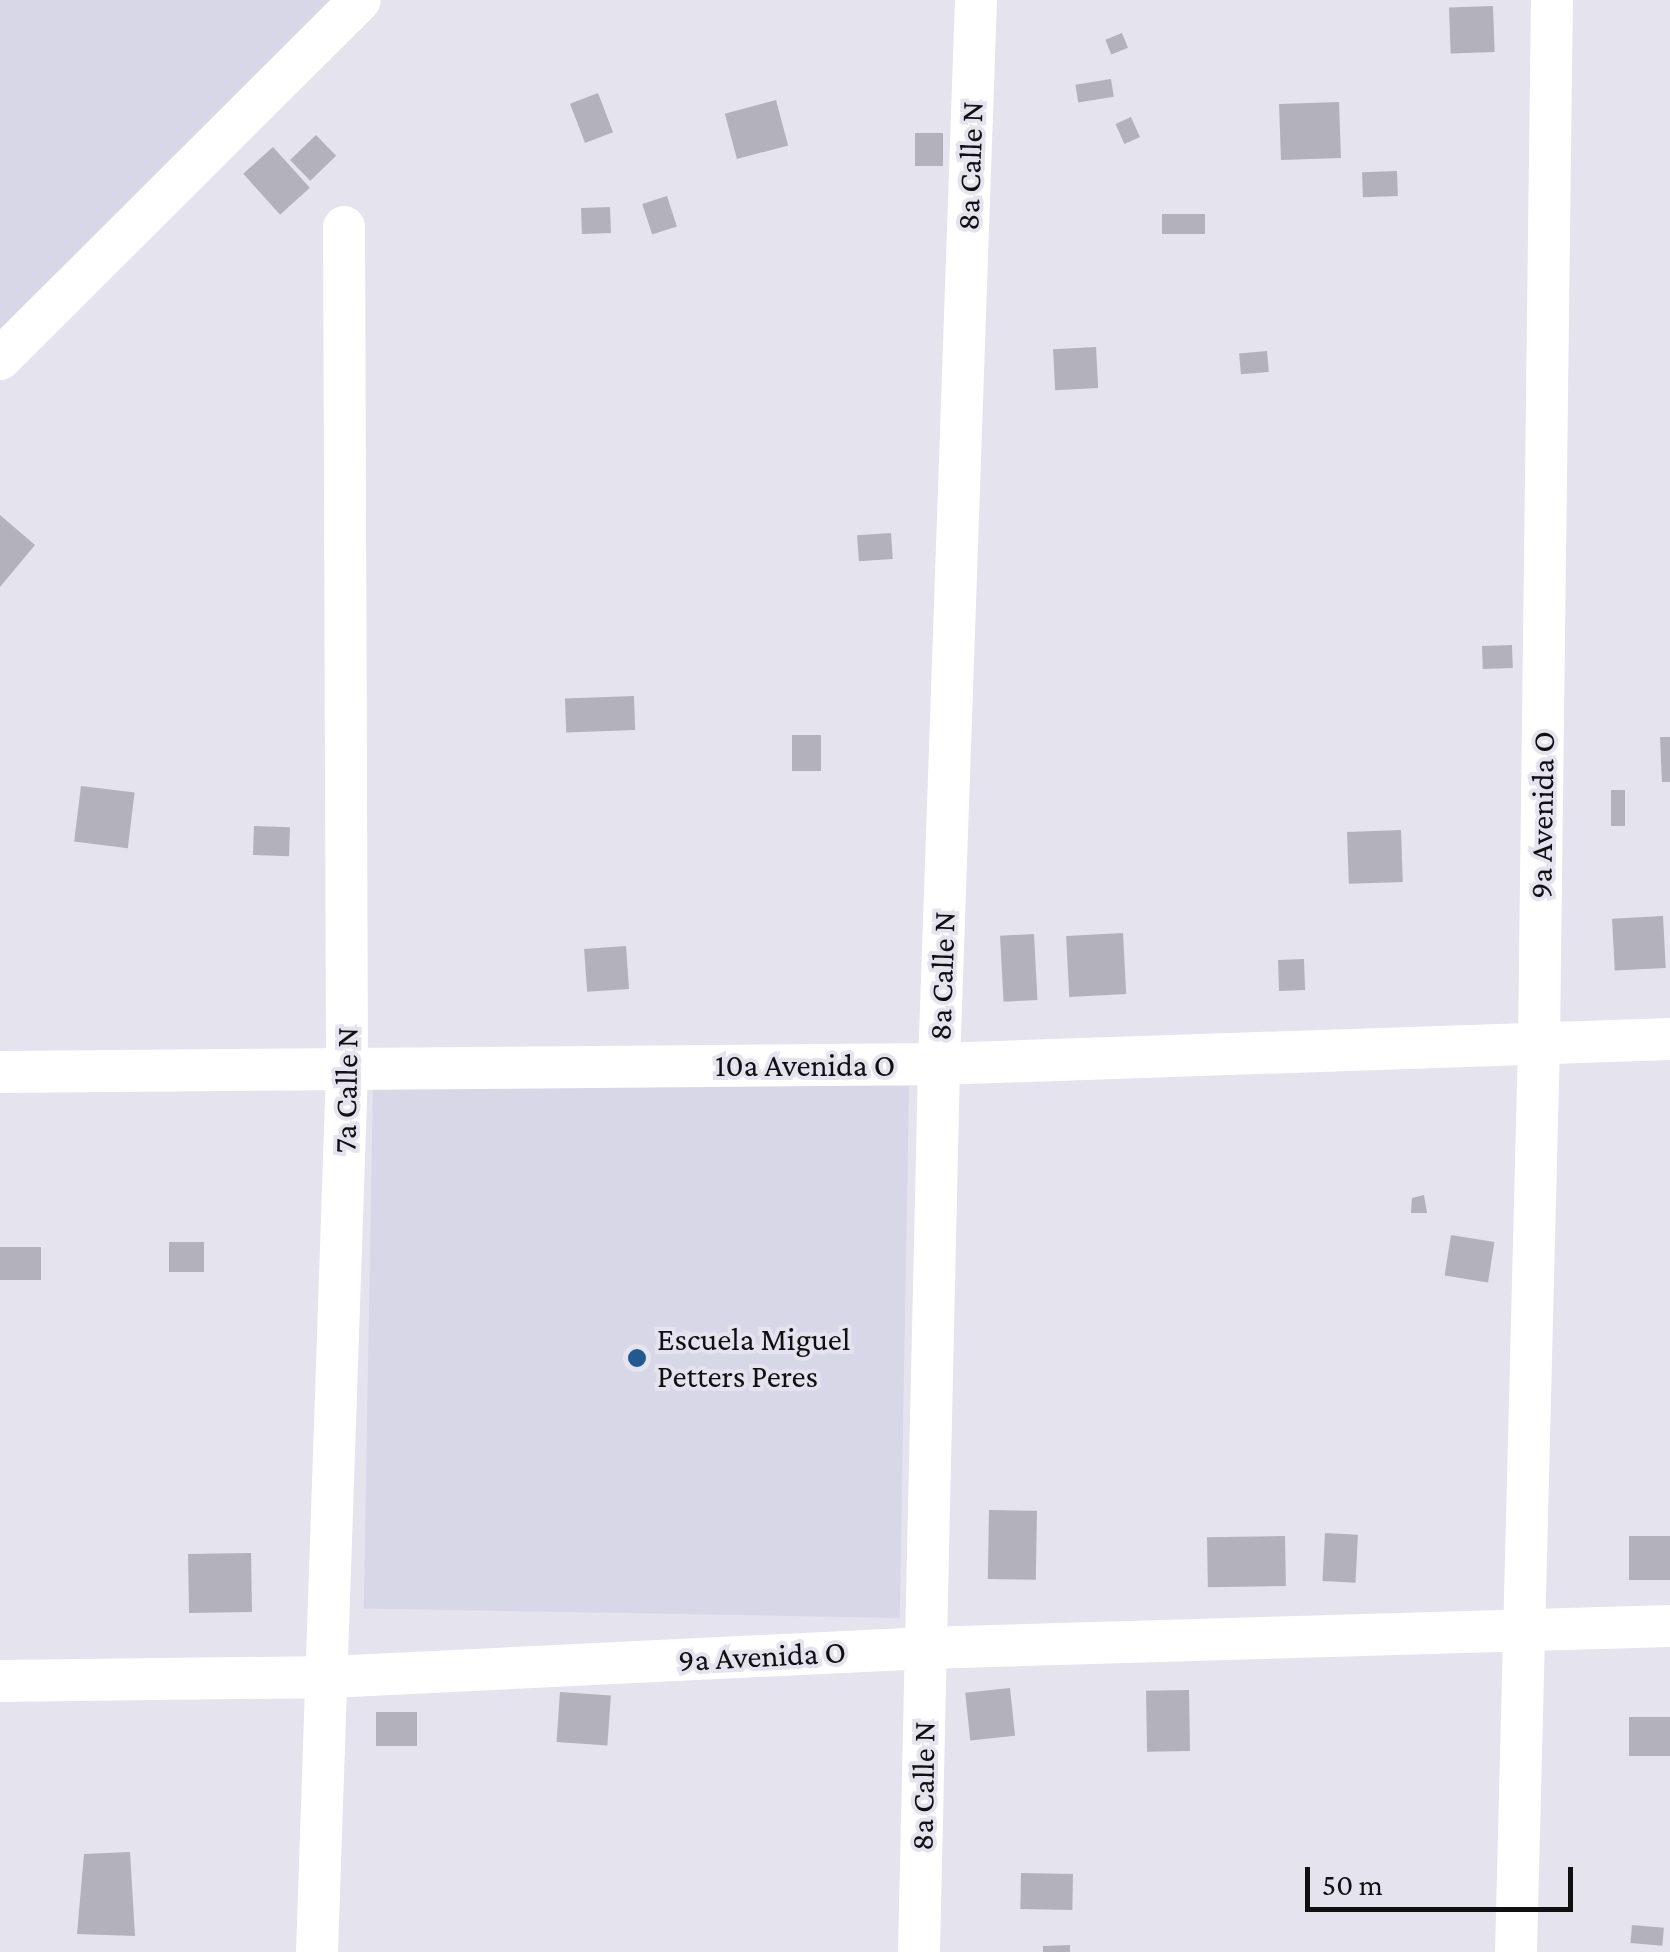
<!DOCTYPE html>
<html>
<head>
<meta charset="utf-8">
<style>
	body { margin:0 }
	#map { position:relative; width:1670px; height:1952px; overflow:hidden; background:#e4e3ee; font-family:"Crimson Pro",serif }
	div>[style] { position:absolute }
	.built>* { inset:0; background:#d8d7e8; transform-origin:0 0 }
	.building>* { inset:0; background:#b3b2bc; transform-origin:0 0 }
	.minor>* { height:42px; margin:-21px; padding:0 21px; transform-origin:21px; border-radius:21px; background:#fff }
	.dots>* { width:28px; height:28px; translate:-50% -50%; box-sizing:border-box; border:5px solid #e4e3ee; border-radius:50% }
	span { translate:-50% -50%; white-space:nowrap; text-align:center; line-height:1.15; -webkit-text-stroke:8px #e4e3ee; paint-order:stroke }
	.street-label { font-size:32px; color:#100f13 }
	.poi-label { font-size:32px; color:#100f13 }
	.left { translate:0 -50%; text-align:left }
	.scale { position:absolute; left:1305px; top:1867px; width:268px; height:45px; box-sizing:border-box; border:5px solid #100f13; border-top:0; padding-left:12px; font-size:30px; line-height:35px; white-space:nowrap; color:#100f13; -webkit-text-stroke:8px #e4e3ee; paint-order:stroke }
</style>
</head>
<body>
<div id="map">
	<div class="built">
		<i style="clip-path:polygon(0 0,343px 0,0 333px)"></i>
		<i style="left:909px;top:1086px;width:532px;height:536px;rotate:91deg"></i>
	</div>
	<div class="building">
		<i style="left:1493px;top:6px;width:46px;height:44px;rotate:88deg"></i>
		<i style="left:1122px;top:33px;width:16px;height:18px;rotate:68deg"></i>
		<i style="left:1111px;top:79px;width:18px;height:36px;rotate:81deg"></i>
		<i style="left:598px;top:93px;width:42px;height:30px;rotate:69deg"></i>
		<i style="left:776px;top:100px;width:47px;height:53px;rotate:75deg"></i>
		<i style="left:1339px;top:102px;width:56px;height:60px;rotate:88deg"></i>
		<i style="left:1131px;top:117px;width:22px;height:17px;rotate:66deg"></i>
		<i style="left:943px;top:133px;width:33px;height:28px;rotate:90deg"></i>
		<i style="left:316px;top:135px;width:29px;height:36px;rotate:46deg"></i>
		<i style="left:273px;top:147px;width:55px;height:40px;rotate:48deg"></i>
		<i style="left:1397px;top:171px;width:25px;height:35px;rotate:88deg"></i>
		<i style="left:667px;top:196px;width:32px;height:26px;rotate:72deg"></i>
		<i style="left:610px;top:207px;width:26px;height:29px;rotate:88deg"></i>
		<i style="left:1205px;top:214px;width:20px;height:43px;rotate:90deg"></i>
		<i style="left:1096px;top:347px;width:41px;height:43px;rotate:87deg"></i>
		<i style="left:1267px;top:351px;width:21px;height:28px;rotate:85deg"></i>
		<i style="clip-path:polygon(0 515px,35px 545px,0 587px)"></i>
		<i style="left:891px;top:533px;width:26px;height:34px;rotate:86deg"></i>
		<i style="left:1512px;top:645px;width:23px;height:30px;rotate:88deg"></i>
		<i style="left:634px;top:696px;width:34px;height:69px;rotate:88deg"></i>
		<i style="left:821px;top:735px;width:36px;height:29px;rotate:90deg"></i>
		<i style="clip-path:polygon(1660px 737px,1670px 737px,1670px 782px,1662px 782px)"></i>
		<i style="left:81px;top:786px;width:54px;height:56px;rotate:7deg"></i>
		<i style="left:1611px;top:790px;width:14px;height:36px"></i>
		<i style="left:254px;top:826px;width:36px;height:29px;rotate:2deg"></i>
		<i style="left:1401px;top:830px;width:52px;height:54px;rotate:88deg"></i>
		<i style="left:1663px;top:916px;width:52px;height:51px;rotate:87deg"></i>
		<i style="left:1123px;top:933px;width:61px;height:57px;rotate:87deg"></i>
		<i style="left:1034px;top:934px;width:66px;height:34px;rotate:87deg"></i>
		<i style="left:626px;top:946px;width:43px;height:42px;rotate:86deg"></i>
		<i style="left:1304px;top:959px;width:31px;height:26px;rotate:88deg"></i>
		<i style="clip-path:polygon(1424px 1195px,1427px 1213px,1411px 1213px,1412px 1198px)"></i>
		<i style="left:1451px;top:1235px;width:44px;height:41px;rotate:9deg"></i>
		<i style="left:169px;top:1242px;width:35px;height:30px"></i>
		<i style="left:41px;top:1247px;width:33px;height:41px;rotate:90deg"></i>
		<i style="left:989px;top:1510px;width:48px;height:69px;rotate:1deg"></i>
		<i style="left:1325px;top:1533px;width:33px;height:48px;rotate:3deg"></i>
		<i style="left:1285px;top:1536px;width:50px;height:78px;rotate:89deg"></i>
		<i style="left:1670px;top:1536px;width:44px;height:41px;rotate:90deg"></i>
		<i style="left:251px;top:1553px;width:59px;height:63px;rotate:89deg"></i>
		<i style="left:1010px;top:1688px;width:48px;height:45px;rotate:84deg"></i>
		<i style="left:1189px;top:1690px;width:61px;height:43px;rotate:89deg"></i>
		<i style="left:560px;top:1692px;width:51px;height:50px;rotate:4deg"></i>
		<i style="left:376px;top:1712px;width:41px;height:34px"></i>
		<i style="left:1670px;top:1717px;width:39px;height:41px;rotate:90deg"></i>
		<i style="clip-path:polygon(130px 1852px,135px 1936px,77px 1934px,84px 1854px)"></i>
		<i style="left:1021px;top:1873px;width:52px;height:36px;rotate:1deg"></i>
		<i style="left:1632px;top:1925px;width:32px;height:18px;rotate:5deg"></i>
		<i style="clip-path:polygon(1070px 1945px,1070px 1952px,1043px 1952px,1043px 1946px)"></i>
	</div>
	<div class="minor">
		<i style="left:0;top:359px;width:508px;rotate:-44.92deg"></i>
		<i style="left:0;top:1072px;width:939px;rotate:-0.49deg"></i>
		<i style="left:939px;top:1064px;width:731px;rotate:-1.96deg"></i>
		<i style="left:0;top:1681px;width:330px;rotate:-0.7deg"></i>
		<i style="left:330px;top:1677px;width:597px;rotate:-2.79deg"></i>
		<i style="left:926px;top:1648px;width:744px;rotate:-1.69deg"></i>
		<i style="left:317px;top:1952px;width:884px;rotate:-88.05deg"></i>
		<i style="left:347px;top:1069px;width:842px;rotate:-90.2deg"></i>
		<i style="left:919px;top:1952px;width:888px;rotate:-88.71deg"></i>
		<i style="left:939px;top:1064px;width:1065px;rotate:-88.01deg"></i>
		<i style="left:1516px;top:1952px;width:910px;rotate:-88.55deg"></i>
		<i style="left:1539px;top:1042px;width:1042px;rotate:-89.29deg"></i>
	</div>
	<div class="dots">
		<i style="left:637px;top:1358px;background:#215991"></i>
	</div>
	<div class="street-label">
		<span style="left:970px;top:166px;rotate:-88deg">8a Calle N</span>
		<span style="left:1542px;top:815px;rotate:-89deg">9a Avenida O</span>
		<span style="left:942px;top:976px;rotate:-88deg">8a Calle N</span>
		<span style="left:805px;top:1065px">10a Avenida O</span>
		<span style="left:346px;top:1090px;rotate:-89deg">7a Calle N</span>
		<span style="left:762px;top:1656px;rotate:-3deg">9a Avenida O</span>
		<span style="left:923px;top:1786px;rotate:-89deg">8a Calle N</span>
	</div>
	<div class="poi-label">
		<span class="left" style="left:657px;top:1358px">Escuela Miguel<br>Petters Peres</span>
	</div>
	<div class="scale">50 m</div>
</div>
</body>
</html>
